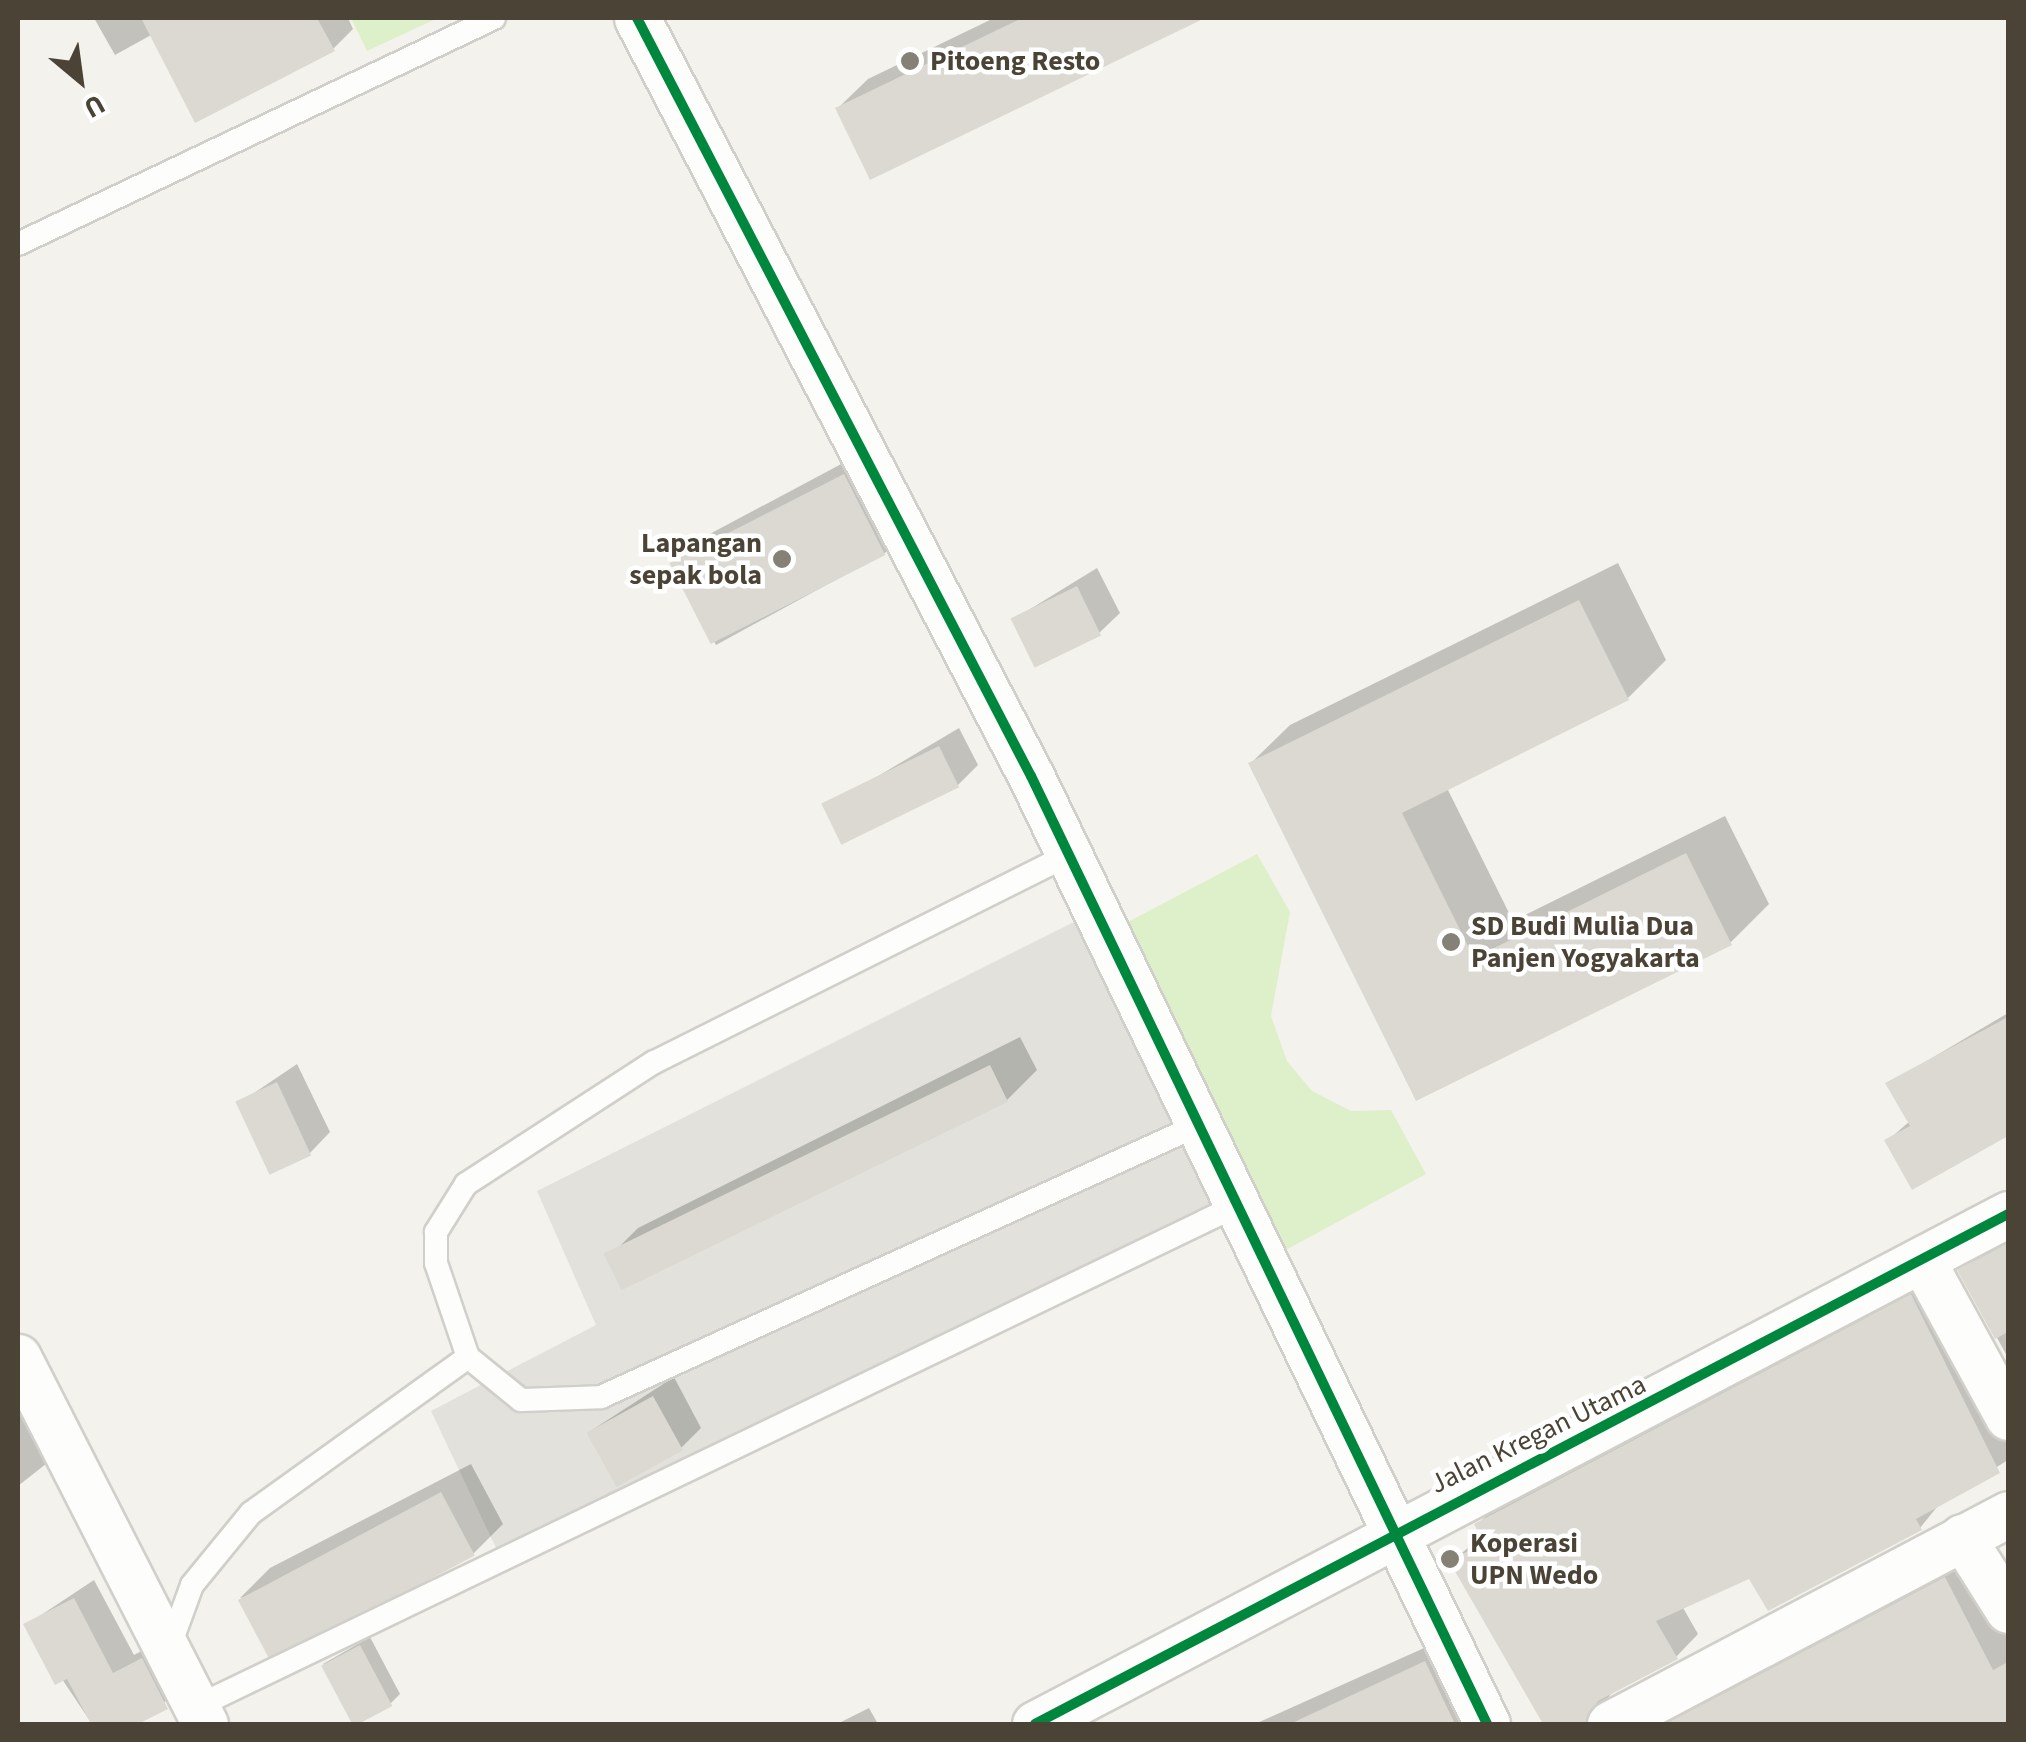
<!DOCTYPE html>
<html>
<head>
<meta charset="utf-8">
<style>
	body { margin:0 }
	#map { position:relative; width:2026px; height:1742px; overflow:hidden; background:#f3f2ec; font-family:"Source Sans 3",sans-serif }
	div>[style] { position:absolute }
	.green>* { inset:0; background:#def0ca }
	.parking>* { inset:0; background:#e2e1db }
	.shadow>* { inset:0; background:#0003 }
	.building>* { inset:0; background:#dbd9d2; transform-origin:0 0 }
	.roads { filter:drop-shadow(2px 0 #d1cfc9) drop-shadow(-2px 0 #d1cfc9) drop-shadow(0 2px #d1cfc9) drop-shadow(0 -2px #d1cfc9) }
	.lane>* { height:22px; margin:-11px; padding:0 11px; transform-origin:11px; border-radius:11px; background:#fdfdfc }
	.street>* { height:45px; margin:-22.5px; padding:0 22.5px; transform-origin:22.5px; border-radius:22.5px; background:#fdfdfc }
	.cycleway>* { height:10px; margin:-5px; padding:0 5px; transform-origin:5px; border-radius:5px; background:#00873e }
	.dots>* { width:28px; height:28px; translate:-50% -50%; box-sizing:border-box; border:5px solid #fff; border-radius:50% }
	span { translate:-50% -50%; white-space:nowrap; text-align:center; line-height:1.15; -webkit-text-stroke:9px #fff; paint-order:stroke }
	.poi-label { font-size:28px; color:#4b4436; font-weight:700 }
	.left { translate:0 -50%; text-align:left }
	.right { translate:-100% -50%; text-align:right }
	.street-label { font-size:28px; color:#4b4436 }
	.frame { position:absolute; inset:0; border:20px solid #4b4436; pointer-events:none }
	.north { position:absolute; left:30px; top:30px; width:100px; height:100px; -webkit-text-stroke:8px #fff; paint-order:stroke; rotate:151deg; font-size:28px; font-weight:700; line-height:40px; text-align:center; color:#4b4436 }
	.north::after { content:''; display:block; margin:auto; width:35px; height:45px; background:#4b4436; clip-path:polygon(50% 0,100% 100%,50% 72%,0 100%) }
</style>
</head>
<body>
<div id="map">
	<div class="green">
		<i style="clip-path:polygon(351px 18px,438px 18px,367px 51px)"></i>
		<i style="clip-path:polygon(1257px 854px,1290px 912px,1271px 1016px,1287px 1061px,1312px 1091px,1351px 1111px,1391px 1110px,1426px 1174px,1258px 1265px,1105px 934px)"></i>
	</div>
	<div class="parking">
		<i style="clip-path:polygon(1094px 912px,1232px 1208px,507px 1571px,431px 1411px,596px 1325px,537px 1191px)"></i>
	</div>
	<div class="shadow">
		<i style="clip-path:polygon(94px 18px,348px 18px,353px 29px,333px 49px,153px 34px,115px 55px)"></i>
		<i style="clip-path:polygon(994px 18px,1199px 18px,871px 177px,838px 108px,868px 79px)"></i>
		<i style="clip-path:polygon(875px 446px,915px 523px,885px 553px,716px 645px,674px 567px,704px 537px)"></i>
		<i style="clip-path:polygon(1618px 563px,1666px 660px,1628px 698px,1447px 788px,1513px 921px,1725px 816px,1769px 904px,1730px 943px,1417px 1098px,1251px 763px,1290px 725px)"></i>
		<i style="clip-path:polygon(1097px 568px,1120px 613px,1099px 633px,1014px 619px)"></i>
		<i style="clip-path:polygon(959px 728px,978px 765px,958px 785px,826px 807px)"></i>
		<i style="clip-path:polygon(2008px 1013px,2008px 1133px,1913px 1186px,1887px 1141px,1910px 1121px,1888px 1084px)"></i>
		<i style="clip-path:polygon(1020px 1037px,1037px 1070px,1007px 1100px,608px 1258px,638px 1228px)"></i>
		<i style="clip-path:polygon(297px 1064px,330px 1132px,310px 1153px,239px 1103px)"></i>
		<i style="clip-path:polygon(2008px 1235px,2008px 1358px,1961px 1271px)"></i>
		<i style="clip-path:polygon(1934px 1274px,2008px 1424px,2008px 1460px,1941px 1502px,1920px 1528px,1750px 1576px,1682px 1606px,1698px 1634px,1676px 1657px,1614px 1690px,1588px 1724px,1545px 1724px,1452px 1562px,1482px 1535px,1477px 1525px,1500px 1502px)"></i>
		<i style="clip-path:polygon(18px 1355px,56px 1456px,18px 1486px)"></i>
		<i style="clip-path:polygon(674px 1377px,701px 1428px,681px 1448px,589px 1432px)"></i>
		<i style="clip-path:polygon(471px 1464px,503px 1524px,473px 1554px,240px 1598px,270px 1568px)"></i>
		<i style="clip-path:polygon(1966px 1559px,2008px 1606px,2008px 1724px,1652px 1724px)"></i>
		<i style="clip-path:polygon(94px 1580px,134px 1655px,162px 1640px,186px 1687px,133px 1724px,92px 1724px,26px 1625px)"></i>
		<i style="clip-path:polygon(1453px 1635px,1465px 1724px,1255px 1724px)"></i>
		<i style="clip-path:polygon(370px 1637px,400px 1694px,390px 1704px,323px 1664px)"></i>
		<i style="clip-path:polygon(869px 1708px,878px 1724px,837px 1724px)"></i>
	</div>
	<div class="building">
		<i style="clip-path:polygon(141px 18px,317px 18px,335px 51px,195px 123px)"></i>
		<i style="clip-path:polygon(1022px 18px,1205px 18px,870px 180px,835px 108px)"></i>
		<i style="left:844px;top:474px;width:91px;height:196px;rotate:63deg"></i>
		<i style="left:1077px;top:586px;width:55px;height:74px;rotate:64deg"></i>
		<i style="clip-path:polygon(1579px 600px,1629px 700px,1402px 813px,1474px 958px,1686px 853px,1732px 945px,1416px 1101px,1248px 763px)"></i>
		<i style="left:939px;top:746px;width:46px;height:131px;rotate:64deg"></i>
		<i style="clip-path:polygon(2008px 1017px,2008px 1136px,1912px 1190px,1884px 1140px,1910px 1126px,1885px 1083px)"></i>
		<i style="left:990px;top:1065px;width:41px;height:430px;rotate:64deg"></i>
		<i style="left:277px;top:1082px;width:81px;height:46px;rotate:65deg"></i>
		<i style="clip-path:polygon(2008px 1243px,2008px 1332px,1995px 1339px,1957px 1270px)"></i>
		<i style="clip-path:polygon(1911px 1294px,2000px 1473px,1916px 1519px,1922px 1530px,1768px 1611px,1749px 1579px,1656px 1621px,1678px 1659px,1598px 1701px,1584px 1724px,1543px 1724px,1449px 1561px,1484px 1543px,1474px 1524px)"></i>
		<i style="left:653px;top:1396px;width:62px;height:76px;rotate:61deg"></i>
		<i style="left:441px;top:1492px;width:72px;height:230px;rotate:62deg"></i>
		<i style="clip-path:polygon(1945px 1577px,1993px 1670px,2008px 1662px,2008px 1724px,1665px 1724px)"></i>
		<i style="clip-path:polygon(74px 1598px,113px 1673px,142px 1658px,168px 1709px,138px 1724px,91px 1724px,67px 1679px,55px 1685px,23px 1624px)"></i>
		<i style="left:360px;top:1645px;width:69px;height:44px;rotate:62deg"></i>
		<i style="clip-path:polygon(1425px 1661px,1455px 1724px,1290px 1724px)"></i>
	</div>
	<div class="roads">
		<div class="lane">
			<i style="left:18px;top:244px;width:527px;rotate:-25.4deg"></i>
			<i style="left:1068px;top:855px;width:463px;rotate:153.4deg"></i>
			<i style="left:654px;top:1062px;width:224px;rotate:147deg"></i>
			<i style="left:466px;top:1184px;width:57px;rotate:122deg"></i>
			<i style="left:436px;top:1232px;width:31px;rotate:90deg"></i>
			<i style="left:436px;top:1263px;width:99px;rotate:71.2deg"></i>
			<i style="left:468px;top:1357px;width:68px;rotate:39.1deg"></i>
			<i style="left:521px;top:1400px;width:80px;rotate:-2.1deg"></i>
			<i style="left:601px;top:1397px;width:652px;rotate:-24.48deg"></i>
			<i style="left:168px;top:1651px;width:70px;rotate:-70deg"></i>
			<i style="left:192px;top:1585px;width:93px;rotate:-50.7deg"></i>
			<i style="left:251px;top:1513px;width:267px;rotate:-35.7deg"></i>
			<i style="left:196px;top:1707px;width:1150px;rotate:-25.72deg"></i>
		</div>
		<div class="street">
			<i style="left:637px;top:18px;width:854px;rotate:62.54deg"></i>
			<i style="left:1031px;top:776px;width:1052px;rotate:64.31deg"></i>
			<i style="left:1922px;top:1260px;width:179px;rotate:61.3deg"></i>
			<i style="left:18px;top:1357px;width:412px;rotate:63deg"></i>
			<i style="left:1962px;top:1537px;width:86px;rotate:57.8deg"></i>
			<i style="left:1035px;top:1724px;width:1099px;rotate:-27.66deg"></i>
			<i style="left:1610px;top:1724px;width:450px;rotate:-27.8deg"></i>
		</div>
	</div>
	<div class="cycleway">
		<i style="left:637px;top:18px;width:854px;rotate:62.54deg"></i>
		<i style="left:1031px;top:776px;width:1052px;rotate:64.31deg"></i>
		<i style="left:1035px;top:1724px;width:1099px;rotate:-27.66deg"></i>
	</div>
	<div class="dots">
		<i style="left:910px;top:61px;background:#868176"></i>
		<i style="left:782px;top:559px;background:#868176"></i>
		<i style="left:1451px;top:942px;background:#868176"></i>
		<i style="left:1450px;top:1559px;background:#868176"></i>
	</div>
	<div class="poi-label">
		<span class="left" style="left:930px;top:61px">Pitoeng Resto</span>
		<span class="right" style="left:762px;top:559px">Lapangan<br>sepak bola</span>
		<span class="left" style="left:1471px;top:942px">SD Budi Mulia Dua<br>Panjen Yogyakarta</span>
		<span class="left" style="left:1470px;top:1559px">Koperasi<br>UPN Wedo</span>
	</div>
	<div class="street-label">
		<span style="left:1538px;top:1434px;rotate:-26deg">Jalan Kregan Utama</span>
	</div>
	<div class="frame"></div>
	<div class="north">U</div>
</div>
</body>
</html>
